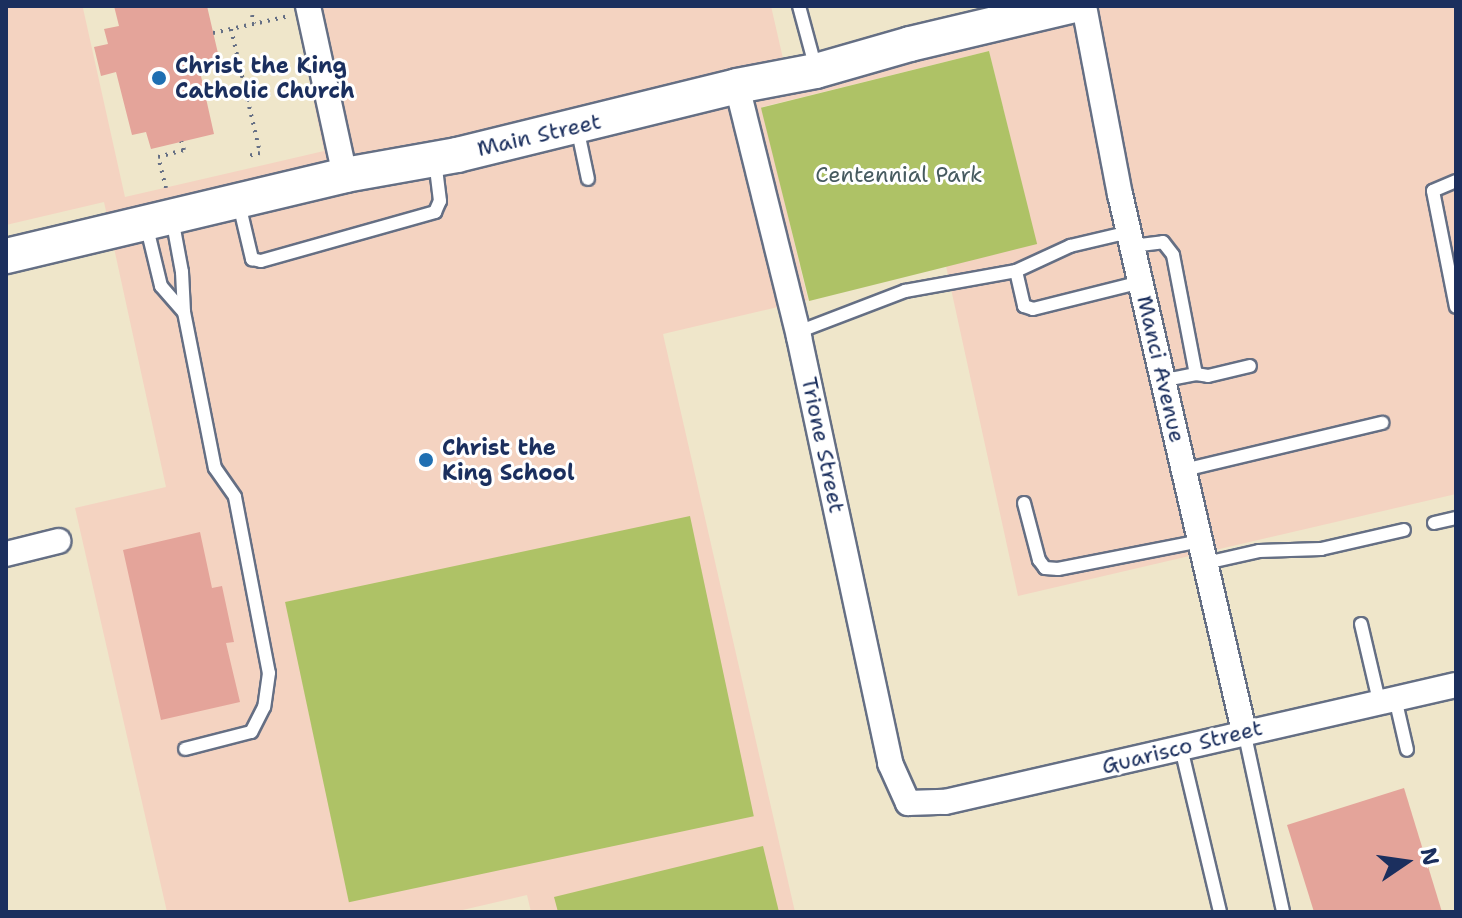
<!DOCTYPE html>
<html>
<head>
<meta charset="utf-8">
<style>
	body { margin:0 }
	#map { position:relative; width:1462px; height:918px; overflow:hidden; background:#efe6ca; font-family:"Shantell Sans",sans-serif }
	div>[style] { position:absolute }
	.built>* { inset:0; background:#f4d3c1 }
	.green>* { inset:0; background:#aec266; transform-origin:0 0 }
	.building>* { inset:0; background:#e4a49a }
	.path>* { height:4px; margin-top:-2px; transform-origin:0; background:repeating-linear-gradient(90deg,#656f84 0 2px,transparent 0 8px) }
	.roads { filter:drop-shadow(2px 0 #656f84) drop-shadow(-2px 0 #656f84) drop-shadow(0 2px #656f84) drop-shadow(0 -2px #656f84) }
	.lane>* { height:12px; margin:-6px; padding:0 6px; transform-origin:6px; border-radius:6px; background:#fff }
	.street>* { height:24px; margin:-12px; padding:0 12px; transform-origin:12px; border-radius:12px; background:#fff }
	.secondary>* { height:34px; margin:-17px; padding:0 17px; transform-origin:17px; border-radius:17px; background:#fff }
	.dots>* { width:22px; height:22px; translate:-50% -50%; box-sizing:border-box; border:4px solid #fff; border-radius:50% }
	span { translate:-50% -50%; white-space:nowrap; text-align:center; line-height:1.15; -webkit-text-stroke:6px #fff; paint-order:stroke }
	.poi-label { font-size:22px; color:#1b2f5e; font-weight:700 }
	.left { translate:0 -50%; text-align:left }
	.street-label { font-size:22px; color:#1b2f5e }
	.park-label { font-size:22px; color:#475b60 }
	.frame { position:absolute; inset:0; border:8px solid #1b2f5e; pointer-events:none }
	.north { position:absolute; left:1366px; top:822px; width:80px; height:80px; -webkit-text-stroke:6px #fff; paint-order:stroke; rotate:77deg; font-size:22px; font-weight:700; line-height:32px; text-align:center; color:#1b2f5e }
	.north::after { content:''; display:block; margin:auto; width:28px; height:36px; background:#1b2f5e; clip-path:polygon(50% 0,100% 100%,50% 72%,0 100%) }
</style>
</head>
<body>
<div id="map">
	<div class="built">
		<i style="clip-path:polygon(6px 6px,87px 6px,83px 8px,125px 197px,324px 151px,294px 6px,771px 6px,784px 63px,1028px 6px,1456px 6px,1456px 494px,1018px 596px,946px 266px,1036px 243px,989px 51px,762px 107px,808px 300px,663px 334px,795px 912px,531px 912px,527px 895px,454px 912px,167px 912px,75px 508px,166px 487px,104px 202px,6px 225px)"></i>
	</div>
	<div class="green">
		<i style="left:989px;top:51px;width:199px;height:235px;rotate:76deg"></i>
		<i style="left:690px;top:516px;width:307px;height:414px;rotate:78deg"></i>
		<i style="clip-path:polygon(763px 846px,779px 912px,558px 912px,554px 897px)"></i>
	</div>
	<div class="building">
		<i style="clip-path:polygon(114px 6px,207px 6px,220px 62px,199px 67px,214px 134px,151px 149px,146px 132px,132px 135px,116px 72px,101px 76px,94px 47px,108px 44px,104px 29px,119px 26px)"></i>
		<i style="clip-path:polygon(200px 532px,212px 588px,222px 586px,234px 642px,226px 643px,240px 702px,161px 720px,123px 550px)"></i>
		<i style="clip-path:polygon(1404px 788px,1442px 912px,1314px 912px,1287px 825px)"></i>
	</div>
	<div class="path">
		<i style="left:252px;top:15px;width:9px;rotate:77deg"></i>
		<i style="left:231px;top:29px;width:127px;rotate:76.8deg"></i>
		<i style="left:260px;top:153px;width:12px;rotate:166deg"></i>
		<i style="left:213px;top:33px;width:78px;rotate:-12.6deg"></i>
		<i style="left:247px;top:100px;width:24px;rotate:-12deg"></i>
		<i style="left:166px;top:188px;width:32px;rotate:-104deg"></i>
		<i style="left:158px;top:157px;width:27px;rotate:-15deg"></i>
		<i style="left:184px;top:150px;width:9px;rotate:-108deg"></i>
	</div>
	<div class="roads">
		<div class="lane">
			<i style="left:799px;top:6px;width:65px;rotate:74.9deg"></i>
			<i style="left:577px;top:127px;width:53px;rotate:78.1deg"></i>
			<i style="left:1456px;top:181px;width:25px;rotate:157deg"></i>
			<i style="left:1433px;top:191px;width:118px;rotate:78.8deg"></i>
			<i style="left:239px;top:204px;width:57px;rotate:76.7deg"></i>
			<i style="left:252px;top:259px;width:9px;rotate:13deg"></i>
			<i style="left:261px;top:261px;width:181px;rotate:-15.7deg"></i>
			<i style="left:435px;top:212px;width:12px;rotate:-66deg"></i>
			<i style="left:440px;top:201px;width:39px;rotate:-97deg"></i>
			<i style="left:172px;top:218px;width:55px;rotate:79.5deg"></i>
			<i style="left:182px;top:272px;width:40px;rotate:87.1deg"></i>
			<i style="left:184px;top:312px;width:159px;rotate:78.8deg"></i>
			<i style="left:215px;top:468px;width:35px;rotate:55deg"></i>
			<i style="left:235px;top:497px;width:179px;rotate:79.1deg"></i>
			<i style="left:269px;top:673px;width:34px;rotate:98deg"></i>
			<i style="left:264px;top:707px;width:28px;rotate:117deg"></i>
			<i style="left:251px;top:732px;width:68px;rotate:165.6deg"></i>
			<i style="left:146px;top:224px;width:64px;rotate:76.4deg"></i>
			<i style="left:161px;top:286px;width:35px;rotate:49deg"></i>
			<i style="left:1132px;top:246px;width:31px;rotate:-7deg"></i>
			<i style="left:1163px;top:242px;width:16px;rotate:52deg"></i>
			<i style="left:1173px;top:255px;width:121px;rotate:79.1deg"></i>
			<i style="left:1196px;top:374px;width:33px;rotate:169deg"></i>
			<i style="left:1016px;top:271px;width:36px;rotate:77deg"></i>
			<i style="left:1024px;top:306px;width:9px;rotate:18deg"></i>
			<i style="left:1033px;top:309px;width:111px;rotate:-14deg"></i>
			<i style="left:798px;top:332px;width:115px;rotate:-21deg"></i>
			<i style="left:905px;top:291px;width:113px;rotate:-10.2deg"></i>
			<i style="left:1016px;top:271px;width:60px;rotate:-24.8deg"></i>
			<i style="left:1070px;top:246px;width:61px;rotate:-13.3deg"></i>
			<i style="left:1196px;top:374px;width:12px;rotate:9deg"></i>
			<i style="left:1208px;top:376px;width:43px;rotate:-13.4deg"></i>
			<i style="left:1184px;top:470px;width:204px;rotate:-13.4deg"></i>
			<i style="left:1024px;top:503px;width:59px;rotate:75.3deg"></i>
			<i style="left:1039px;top:560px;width:10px;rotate:53deg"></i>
			<i style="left:1045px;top:568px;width:13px;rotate:4deg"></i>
			<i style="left:1058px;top:569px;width:146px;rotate:-11.1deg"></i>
			<i style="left:1434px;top:523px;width:23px;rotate:-13deg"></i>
			<i style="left:1206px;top:563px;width:54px;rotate:-12.8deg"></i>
			<i style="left:1259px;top:551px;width:62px;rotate:-1.8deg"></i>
			<i style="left:1321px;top:549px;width:85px;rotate:-12.9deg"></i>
			<i style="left:1361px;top:624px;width:79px;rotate:76.8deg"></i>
			<i style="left:1395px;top:698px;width:53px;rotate:77deg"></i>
			<i style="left:1244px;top:731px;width:185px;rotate:77.8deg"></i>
			<i style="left:1181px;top:748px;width:169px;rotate:76.6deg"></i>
		</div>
		<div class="street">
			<i style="left:308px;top:6px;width:173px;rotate:77.7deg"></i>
			<i style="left:1084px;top:6px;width:191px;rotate:79.2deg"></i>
			<i style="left:1120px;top:194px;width:551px;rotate:77deg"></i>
			<i style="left:737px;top:86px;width:259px;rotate:76.1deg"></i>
			<i style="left:799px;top:337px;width:436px;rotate:77.9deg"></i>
			<i style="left:890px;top:763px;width:44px;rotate:65.8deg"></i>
			<i style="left:908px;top:803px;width:37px;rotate:-2deg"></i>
			<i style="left:945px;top:802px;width:524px;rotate:-12.9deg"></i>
			<i style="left:6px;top:554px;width:54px;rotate:-14deg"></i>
		</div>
		<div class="secondary">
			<i style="left:6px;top:256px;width:349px;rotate:-13.4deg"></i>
			<i style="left:345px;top:175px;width:114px;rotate:-10.1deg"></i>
			<i style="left:457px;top:155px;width:288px;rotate:-13.8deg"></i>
			<i style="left:737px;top:86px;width:80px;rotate:-10.8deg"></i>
			<i style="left:816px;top:71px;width:98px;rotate:-16deg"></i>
			<i style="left:910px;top:44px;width:165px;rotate:-13.3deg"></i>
		</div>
	</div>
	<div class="dots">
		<i style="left:159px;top:78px;background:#1f6fb2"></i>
		<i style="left:426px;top:460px;background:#1f6fb2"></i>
	</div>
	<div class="poi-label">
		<span class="left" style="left:175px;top:78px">Christ the King<br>Catholic Church</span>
		<span class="left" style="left:442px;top:460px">Christ the<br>King School</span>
	</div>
	<div class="street-label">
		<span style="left:539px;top:135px;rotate:-13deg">Main Street</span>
		<span style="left:1161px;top:369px;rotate:77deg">Manci Avenue</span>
		<span style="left:823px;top:445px;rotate:78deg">Trione Street</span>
		<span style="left:1182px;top:747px;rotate:-14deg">Guarisco Street</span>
	</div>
	<div class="park-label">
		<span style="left:899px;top:175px">Centennial Park</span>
	</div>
	<div class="frame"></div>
	<div class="north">N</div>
</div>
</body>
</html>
